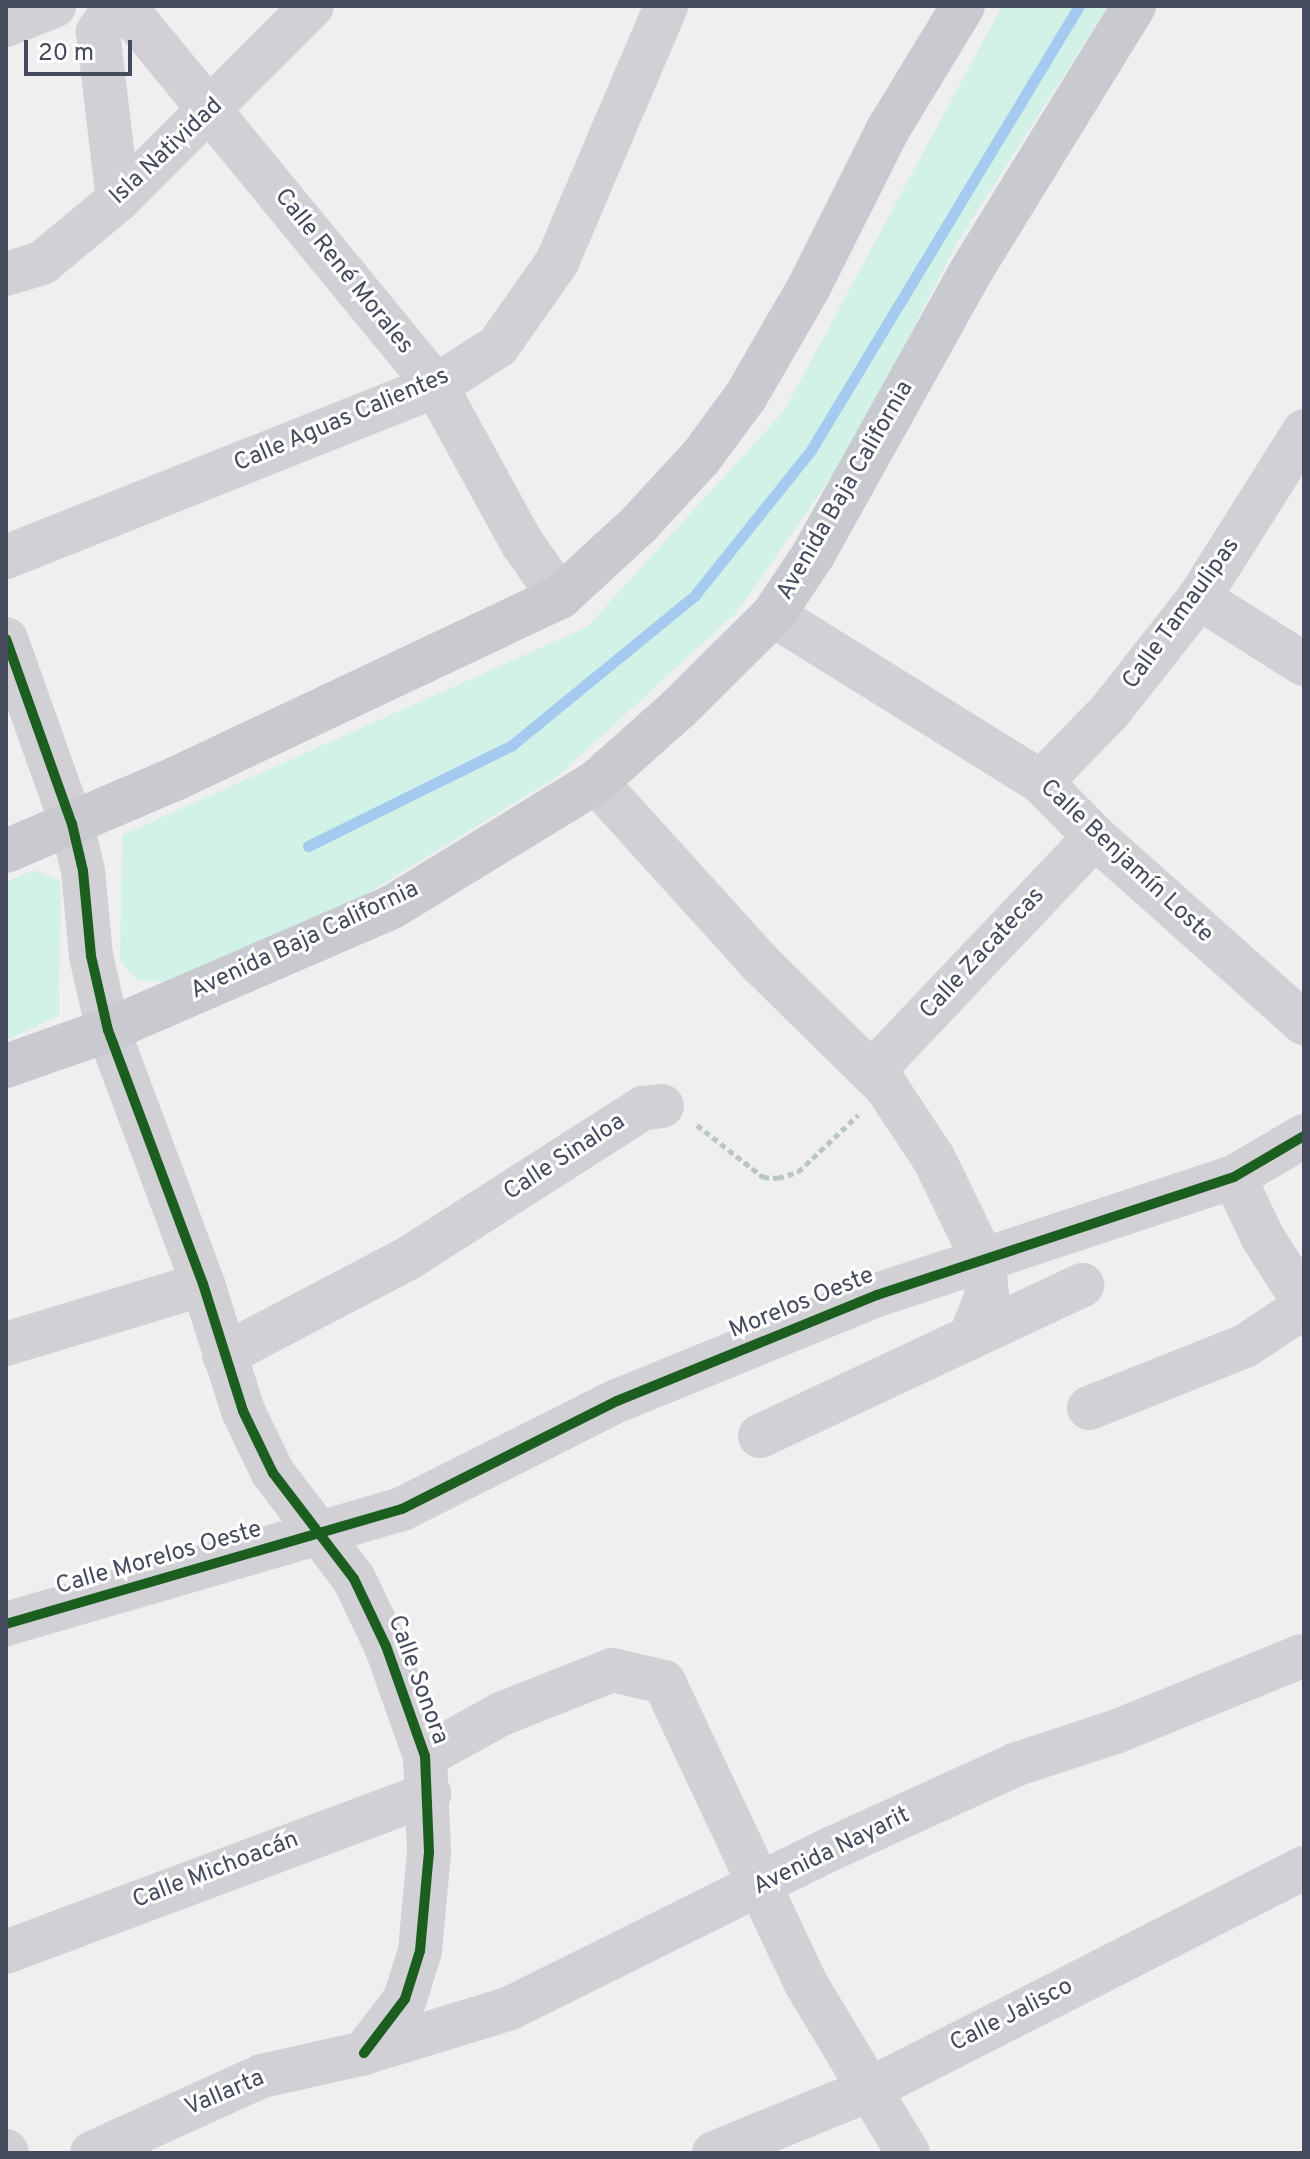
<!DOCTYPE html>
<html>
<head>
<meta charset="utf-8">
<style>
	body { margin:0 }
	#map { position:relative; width:1310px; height:2159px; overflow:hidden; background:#f0efef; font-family:Overpass,sans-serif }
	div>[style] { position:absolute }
	.green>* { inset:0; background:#d2f1e7 }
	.stream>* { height:11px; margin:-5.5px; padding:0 5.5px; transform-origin:5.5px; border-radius:5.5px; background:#a4caf0 }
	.path>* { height:5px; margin-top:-2.5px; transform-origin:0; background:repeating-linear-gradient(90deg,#bac5c5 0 6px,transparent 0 10px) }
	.minor>* { height:44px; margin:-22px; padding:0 22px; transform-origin:22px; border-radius:22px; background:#d0d0d5 }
	.major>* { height:44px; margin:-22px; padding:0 22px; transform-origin:22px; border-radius:22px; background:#c9cad0 }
	.cycleway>* { height:10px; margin:-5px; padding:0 5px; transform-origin:5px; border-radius:5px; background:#1b5e20 }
	span { translate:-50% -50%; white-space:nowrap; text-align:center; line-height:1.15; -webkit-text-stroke:6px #fff; paint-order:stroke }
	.street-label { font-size:24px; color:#454b5d }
	.frame { position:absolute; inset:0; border:8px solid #454b5d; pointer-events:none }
	.scale { position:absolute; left:24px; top:40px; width:108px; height:36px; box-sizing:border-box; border:4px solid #454b5d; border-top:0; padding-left:10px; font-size:24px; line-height:28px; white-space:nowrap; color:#454b5d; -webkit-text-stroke:6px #fff; paint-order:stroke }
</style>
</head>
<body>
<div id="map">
	<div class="green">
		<i style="clip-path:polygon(1002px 6px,1108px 6px,957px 243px,852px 447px,737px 612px,558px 776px,357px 900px,166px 982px,137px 980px,120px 961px,122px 835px,587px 627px,784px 411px)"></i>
		<i style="clip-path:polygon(34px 870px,61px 881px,59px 1016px,6px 1040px,6px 882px)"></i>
	</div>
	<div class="stream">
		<i style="left:308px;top:846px;width:228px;rotate:-26.3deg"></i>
		<i style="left:512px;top:745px;width:237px;rotate:-39.3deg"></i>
		<i style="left:695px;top:595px;width:186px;rotate:-51.3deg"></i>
		<i style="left:811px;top:450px;width:519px;rotate:-58.88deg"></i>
	</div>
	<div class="path">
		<i style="left:697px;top:1125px;width:84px;rotate:38.2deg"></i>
		<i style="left:763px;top:1177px;width:15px;rotate:4deg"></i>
		<i style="left:778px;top:1178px;width:21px;rotate:-17deg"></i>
		<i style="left:798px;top:1172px;width:83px;rotate:-43.5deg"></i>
	</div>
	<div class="minor">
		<i style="left:116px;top:6px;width:32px;rotate:125deg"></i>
		<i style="left:98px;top:32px;width:169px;rotate:83.2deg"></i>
		<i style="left:124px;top:6px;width:492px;rotate:50.6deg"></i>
		<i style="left:436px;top:386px;width:179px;rotate:61.3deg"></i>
		<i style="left:522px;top:543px;width:66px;rotate:54.9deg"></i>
		<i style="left:6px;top:25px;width:52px;rotate:-21.6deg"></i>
		<i style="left:6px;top:274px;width:38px;rotate:-17deg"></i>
		<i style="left:42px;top:263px;width:99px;rotate:-39.7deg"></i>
		<i style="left:118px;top:200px;width:274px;rotate:-45deg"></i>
		<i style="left:6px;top:557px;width:463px;rotate:-21.7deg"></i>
		<i style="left:436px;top:386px;width:74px;rotate:-32.8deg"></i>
		<i style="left:498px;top:346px;width:103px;rotate:-54.9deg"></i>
		<i style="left:557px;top:262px;width:278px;rotate:-66.9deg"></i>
		<i style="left:1199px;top:598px;width:124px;rotate:32.2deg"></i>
		<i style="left:773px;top:615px;width:316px;rotate:31.9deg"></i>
		<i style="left:1041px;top:782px;width:77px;rotate:45.5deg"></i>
		<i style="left:1095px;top:837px;width:280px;rotate:41.7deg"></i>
		<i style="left:6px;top:639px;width:196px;rotate:70.4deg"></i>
		<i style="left:72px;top:824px;width:48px;rotate:76.8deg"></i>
		<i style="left:83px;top:871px;width:85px;rotate:84.6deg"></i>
		<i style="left:91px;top:956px;width:76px;rotate:77.1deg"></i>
		<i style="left:108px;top:1030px;width:271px;rotate:69.5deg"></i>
		<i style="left:203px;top:1284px;width:133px;rotate:72.5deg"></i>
		<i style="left:243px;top:1411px;width:69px;rotate:64.2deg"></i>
		<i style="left:273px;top:1473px;width:133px;rotate:52.6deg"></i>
		<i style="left:354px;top:1579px;width:74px;rotate:64.5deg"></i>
		<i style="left:386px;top:1646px;width:117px;rotate:70.5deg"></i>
		<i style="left:425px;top:1756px;width:96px;rotate:87.6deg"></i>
		<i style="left:429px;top:1852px;width:99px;rotate:95.2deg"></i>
		<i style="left:420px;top:1951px;width:50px;rotate:107.4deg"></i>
		<i style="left:405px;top:1999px;width:68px;rotate:127.2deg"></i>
		<i style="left:596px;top:782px;width:246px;rotate:47.8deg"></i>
		<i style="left:761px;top:964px;width:177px;rotate:44.5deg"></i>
		<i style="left:887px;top:1088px;width:85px;rotate:56.5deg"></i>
		<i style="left:934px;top:1159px;width:114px;rotate:64.1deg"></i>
		<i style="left:984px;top:1262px;width:33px;rotate:85deg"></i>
		<i style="left:987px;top:1295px;width:46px;rotate:111.6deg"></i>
		<i style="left:1041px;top:782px;width:99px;rotate:-45.8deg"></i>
		<i style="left:1110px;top:711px;width:144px;rotate:-51.8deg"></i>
		<i style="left:1199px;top:598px;width:197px;rotate:-57.8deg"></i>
		<i style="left:872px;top:1072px;width:324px;rotate:-46.5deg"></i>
		<i style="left:1234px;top:1177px;width:68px;rotate:64.6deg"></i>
		<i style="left:1263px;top:1238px;width:76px;rotate:57.4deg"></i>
		<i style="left:6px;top:1344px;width:206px;rotate:-16.9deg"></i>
		<i style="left:224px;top:1355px;width:207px;rotate:-27.7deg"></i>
		<i style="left:407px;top:1259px;width:280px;rotate:-32.6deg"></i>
		<i style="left:643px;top:1108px;width:19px;rotate:-6deg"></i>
		<i style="left:1089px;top:1408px;width:168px;rotate:-21.7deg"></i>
		<i style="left:1245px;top:1346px;width:71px;rotate:-33.5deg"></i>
		<i style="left:760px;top:1436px;width:356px;rotate:-25.1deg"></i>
		<i style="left:6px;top:1624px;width:412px;rotate:-16.2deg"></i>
		<i style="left:402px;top:1509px;width:241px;rotate:-26.7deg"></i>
		<i style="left:617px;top:1401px;width:281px;rotate:-22.2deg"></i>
		<i style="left:877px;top:1295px;width:376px;rotate:-18.3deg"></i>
		<i style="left:1234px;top:1177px;width:81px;rotate:-30.4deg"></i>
		<i style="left:425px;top:1756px;width:87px;rotate:-28.9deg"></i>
		<i style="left:501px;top:1714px;width:119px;rotate:-21.6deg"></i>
		<i style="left:612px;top:1670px;width:53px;rotate:13deg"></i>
		<i style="left:664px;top:1682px;width:334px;rotate:64.8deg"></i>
		<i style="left:806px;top:1984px;width:197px;rotate:58.9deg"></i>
		<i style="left:6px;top:1952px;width:452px;rotate:-20.5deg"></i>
		<i style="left:6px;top:2151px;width:2px;rotate:63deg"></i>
		<i style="left:92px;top:2153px;width:187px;rotate:-24.4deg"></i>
		<i style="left:262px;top:2076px;width:105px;rotate:-12.7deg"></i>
		<i style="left:364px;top:2053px;width:151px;rotate:-17deg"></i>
		<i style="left:508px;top:2009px;width:365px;rotate:-26.4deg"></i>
		<i style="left:835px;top:1847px;width:200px;rotate:-24.5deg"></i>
		<i style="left:1017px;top:1764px;width:103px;rotate:-18.1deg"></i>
		<i style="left:1115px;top:1732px;width:202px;rotate:-22.1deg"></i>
		<i style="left:714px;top:2153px;width:166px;rotate:-22.2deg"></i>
		<i style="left:868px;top:2090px;width:489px;rotate:-27deg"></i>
	</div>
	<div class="major">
		<i style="left:6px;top:851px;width:186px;rotate:-23.1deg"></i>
		<i style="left:177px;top:778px;width:424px;rotate:-25.3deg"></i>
		<i style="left:560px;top:597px;width:108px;rotate:-42.7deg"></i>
		<i style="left:639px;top:524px;width:91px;rotate:-47.2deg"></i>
		<i style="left:701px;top:457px;width:76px;rotate:-53.6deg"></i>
		<i style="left:746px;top:396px;width:126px;rotate:-60deg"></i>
		<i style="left:809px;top:287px;width:174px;rotate:-63.4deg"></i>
		<i style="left:887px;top:131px;width:146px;rotate:-58.7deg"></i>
		<i style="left:6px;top:1066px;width:108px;rotate:-19.4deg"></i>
		<i style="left:108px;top:1030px;width:309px;rotate:-23.4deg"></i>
		<i style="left:392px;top:907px;width:239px;rotate:-31.5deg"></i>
		<i style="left:596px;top:782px;width:110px;rotate:-41.7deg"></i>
		<i style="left:678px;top:709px;width:134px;rotate:-44.7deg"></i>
		<i style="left:773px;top:615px;width:72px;rotate:-56.3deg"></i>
		<i style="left:813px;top:555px;width:319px;rotate:-60.9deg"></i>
		<i style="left:968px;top:276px;width:317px;rotate:-58.4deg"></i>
	</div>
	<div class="cycleway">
		<i style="left:6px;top:639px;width:196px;rotate:70.4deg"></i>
		<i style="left:72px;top:824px;width:48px;rotate:76.8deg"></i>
		<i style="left:83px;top:871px;width:85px;rotate:84.6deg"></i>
		<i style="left:91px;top:956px;width:76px;rotate:77.1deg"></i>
		<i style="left:108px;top:1030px;width:271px;rotate:69.5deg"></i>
		<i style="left:203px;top:1284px;width:133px;rotate:72.5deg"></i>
		<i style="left:243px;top:1411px;width:69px;rotate:64.2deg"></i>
		<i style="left:273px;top:1473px;width:133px;rotate:52.6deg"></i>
		<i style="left:354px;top:1579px;width:74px;rotate:64.5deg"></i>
		<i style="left:386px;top:1646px;width:117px;rotate:70.5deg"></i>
		<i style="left:425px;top:1756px;width:96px;rotate:87.6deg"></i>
		<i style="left:429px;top:1852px;width:99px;rotate:95.2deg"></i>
		<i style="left:420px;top:1951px;width:50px;rotate:107.4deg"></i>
		<i style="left:405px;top:1999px;width:68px;rotate:127.2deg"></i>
		<i style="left:6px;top:1624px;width:412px;rotate:-16.2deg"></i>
		<i style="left:402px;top:1509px;width:241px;rotate:-26.7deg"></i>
		<i style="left:617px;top:1401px;width:281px;rotate:-22.2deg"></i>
		<i style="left:877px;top:1295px;width:376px;rotate:-18.3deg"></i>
		<i style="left:1234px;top:1177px;width:81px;rotate:-30.4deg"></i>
	</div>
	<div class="street-label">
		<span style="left:167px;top:152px;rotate:-43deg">Isla Natividad</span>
		<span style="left:343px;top:272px;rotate:51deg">Calle René Morales</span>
		<span style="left:342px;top:421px;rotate:-23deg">Calle Aguas Calientes</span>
		<span style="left:846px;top:491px;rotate:-60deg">Avenida Baja California</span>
		<span style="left:1182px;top:614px;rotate:-54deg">Calle Tamaulipas</span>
		<span style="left:1126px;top:862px;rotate:43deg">Calle Benjamín Loste</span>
		<span style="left:305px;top:941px;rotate:-25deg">Avenida Baja California</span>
		<span style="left:983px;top:954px;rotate:-47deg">Calle Zacatecas</span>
		<span style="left:565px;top:1158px;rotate:-33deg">Calle Sinaloa</span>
		<span style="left:802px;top:1304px;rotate:-22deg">Morelos Oeste</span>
		<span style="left:159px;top:1559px;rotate:-16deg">Calle Morelos Oeste</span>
		<span style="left:417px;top:1680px;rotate:70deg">Calle Sonora</span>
		<span style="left:832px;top:1852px;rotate:-26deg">Avenida Nayarit</span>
		<span style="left:216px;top:1871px;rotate:-21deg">Calle Michoacán</span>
		<span style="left:1012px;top:2016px;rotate:-27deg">Calle Jalisco</span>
		<span style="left:225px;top:2094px;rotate:-23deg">Vallarta</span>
	</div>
	<div class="frame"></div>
	<div class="scale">20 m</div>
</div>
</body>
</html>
